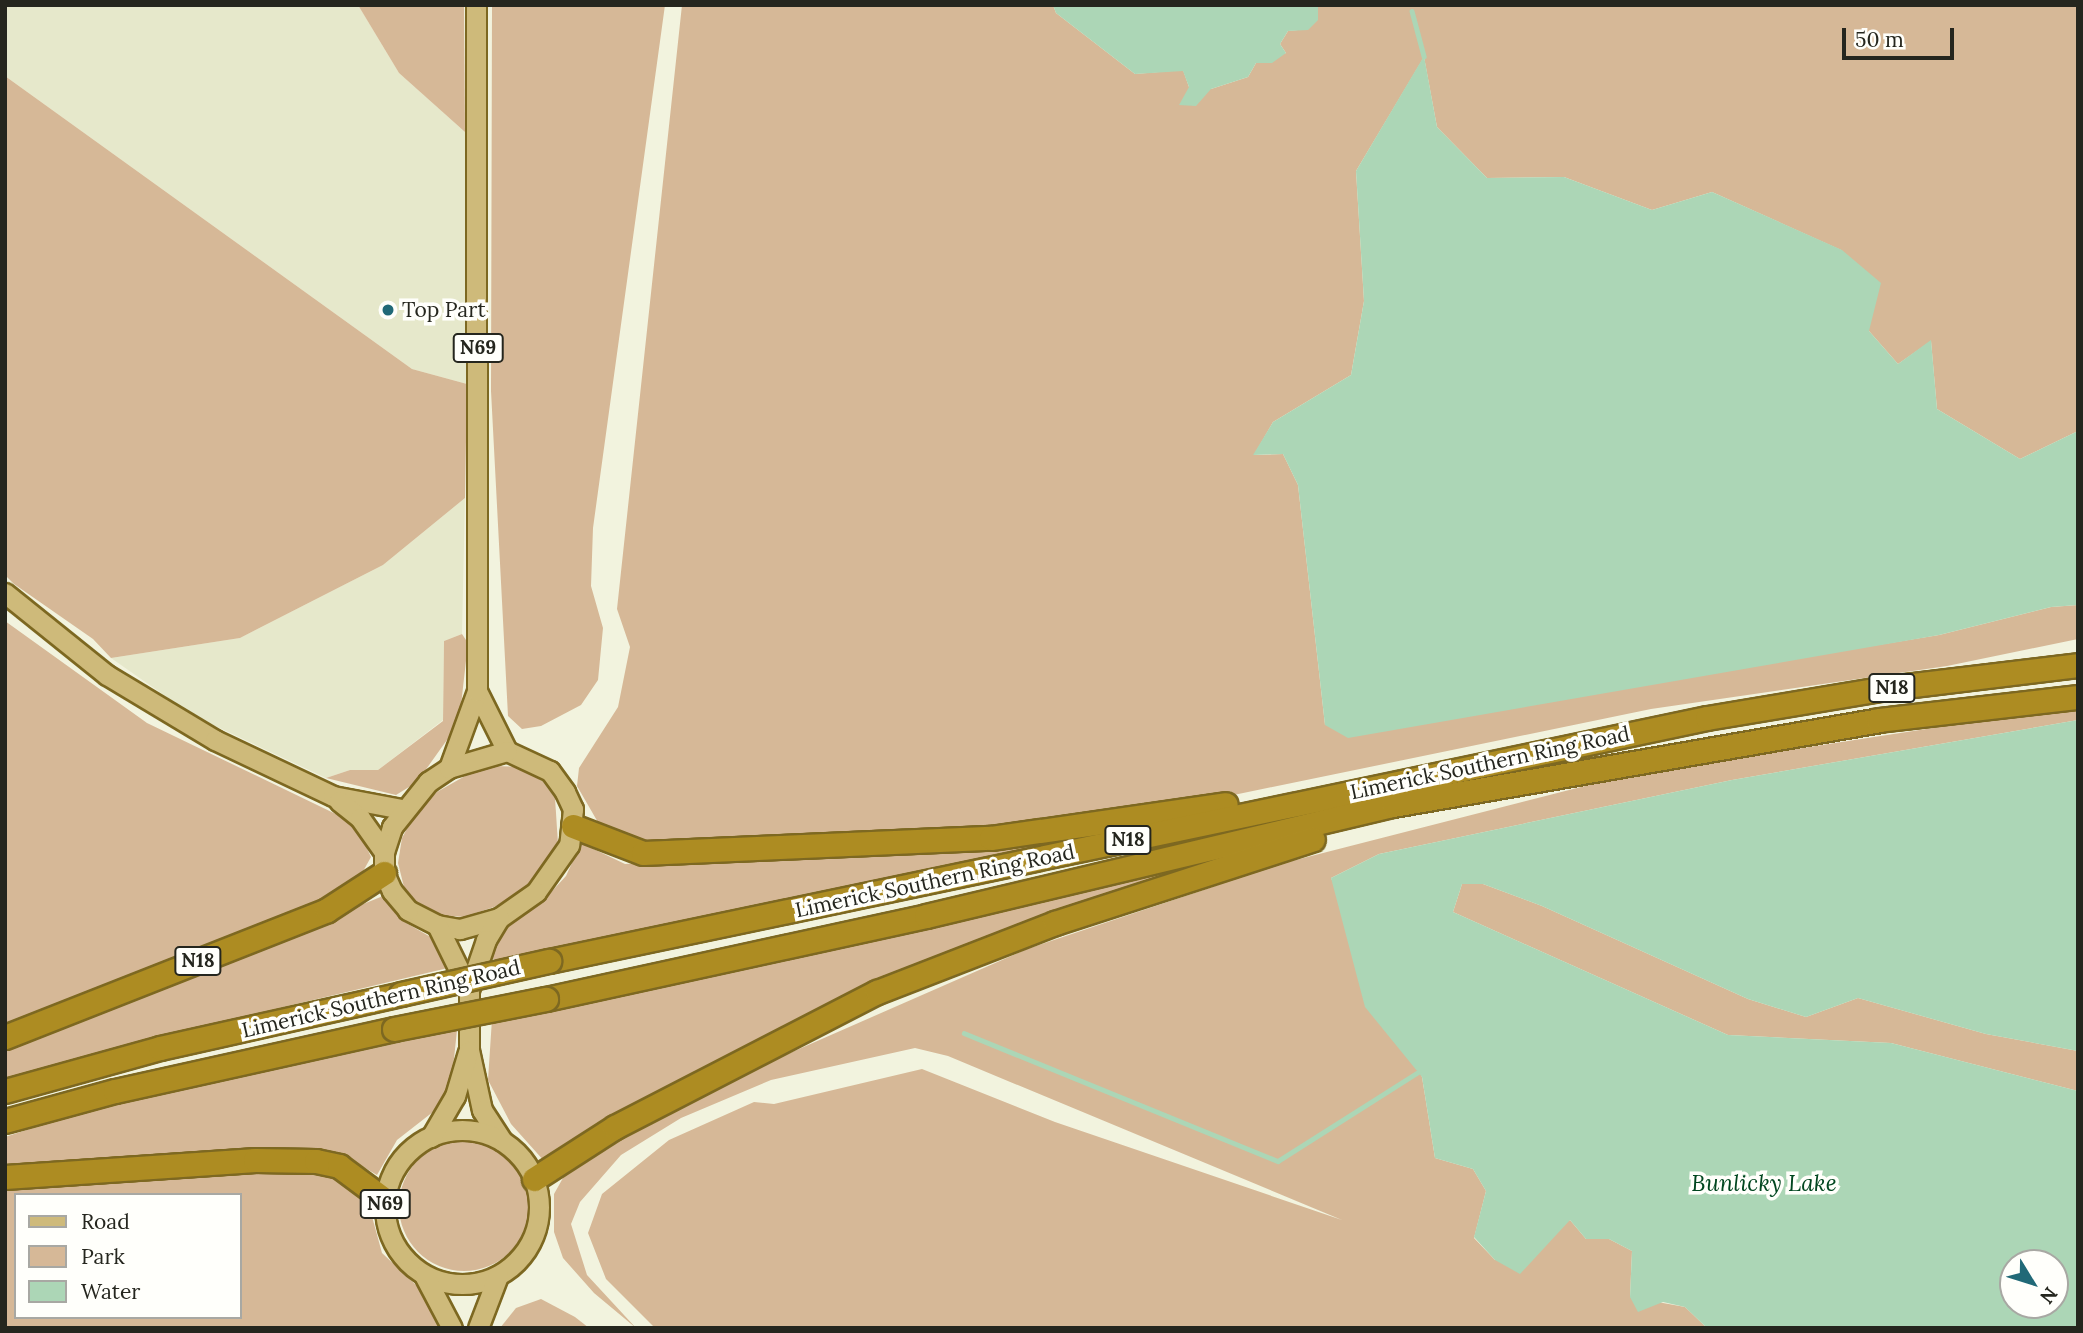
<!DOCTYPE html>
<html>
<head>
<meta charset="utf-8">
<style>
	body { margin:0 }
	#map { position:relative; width:2083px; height:1333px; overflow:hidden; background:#f2f3de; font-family:Lora,serif }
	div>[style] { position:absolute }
	.built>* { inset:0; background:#e6e8cb }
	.green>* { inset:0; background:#d6b897 }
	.round { border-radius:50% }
	.water>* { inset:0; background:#acd6b6 }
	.stream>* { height:4.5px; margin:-2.25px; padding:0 2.25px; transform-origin:2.25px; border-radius:2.25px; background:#acd6b6 }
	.roads { filter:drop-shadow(2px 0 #7d6821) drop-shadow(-2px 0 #7d6821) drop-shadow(0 2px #7d6821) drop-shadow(0 -2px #7d6821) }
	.major>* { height:19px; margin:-9.5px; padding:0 9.5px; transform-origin:9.5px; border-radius:9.5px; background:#ceba7a }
	.major>.ring { margin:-9.5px; padding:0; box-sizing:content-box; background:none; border:19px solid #ceba7a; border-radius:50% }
	.highway>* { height:23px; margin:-11.5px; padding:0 11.5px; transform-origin:11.5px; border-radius:11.5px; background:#ad8c22 }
	.bridges { filter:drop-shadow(2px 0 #7d6821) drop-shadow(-2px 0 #7d6821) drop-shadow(0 2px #7d6821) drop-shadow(0 -2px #7d6821) }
	.highway-bridge>* { height:23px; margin:-11.5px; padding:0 11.5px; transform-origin:11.5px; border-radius:11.5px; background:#ad8c22 }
	.dots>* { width:19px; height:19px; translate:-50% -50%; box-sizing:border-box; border:4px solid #fffffb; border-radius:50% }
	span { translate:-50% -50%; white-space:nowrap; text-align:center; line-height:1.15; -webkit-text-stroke:7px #fffffb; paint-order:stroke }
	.shield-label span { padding:2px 5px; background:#fffffb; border:2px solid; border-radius:5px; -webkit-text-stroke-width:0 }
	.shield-label { font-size:19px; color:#25261e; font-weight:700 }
	.poi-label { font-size:21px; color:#25261e }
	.left { translate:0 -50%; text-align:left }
	.street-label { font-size:21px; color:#25261e }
	.water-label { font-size:23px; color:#00461f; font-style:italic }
	.frame { position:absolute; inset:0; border:7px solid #25261e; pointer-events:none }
	.legend { position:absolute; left:14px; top:1193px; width:228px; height:126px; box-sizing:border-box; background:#fffffb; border:2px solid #a8a8a3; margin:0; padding:9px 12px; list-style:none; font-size:21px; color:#25261e }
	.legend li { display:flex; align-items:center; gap:14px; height:35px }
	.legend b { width:35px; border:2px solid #a8a8a3 }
	.north { position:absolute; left:1999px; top:1249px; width:70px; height:70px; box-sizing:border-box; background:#fffffb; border:2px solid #a8a8a3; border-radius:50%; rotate:128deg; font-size:19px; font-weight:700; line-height:28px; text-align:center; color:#25261e }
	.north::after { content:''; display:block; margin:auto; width:24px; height:32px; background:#216977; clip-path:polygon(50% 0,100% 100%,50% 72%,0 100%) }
	.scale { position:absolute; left:1842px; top:28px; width:112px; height:32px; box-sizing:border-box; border:4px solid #25261e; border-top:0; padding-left:9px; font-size:21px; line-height:24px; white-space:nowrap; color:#25261e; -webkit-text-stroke:5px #fffffb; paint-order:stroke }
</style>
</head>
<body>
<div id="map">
	<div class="built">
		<i style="clip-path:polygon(5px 5px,358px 5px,399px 73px,465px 132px,467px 384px,412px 369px,5px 76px)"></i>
		<i style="clip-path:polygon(465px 498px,462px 634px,444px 641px,443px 720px,378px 770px,350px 770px,326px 778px,194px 716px,111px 658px,240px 638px,383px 565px)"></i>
	</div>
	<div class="green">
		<i style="clip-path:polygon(358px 5px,464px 5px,465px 132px,399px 73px)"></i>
		<i style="clip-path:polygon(492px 5px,665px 5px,593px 528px,591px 586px,603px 628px,598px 680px,581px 705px,541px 726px,522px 729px,508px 716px,491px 391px)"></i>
		<i style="clip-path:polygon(682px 5px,1053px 5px,1056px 13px,1135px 74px,1183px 70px,1189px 87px,1211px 89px,1248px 77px,1256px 63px,1286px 53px,1280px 44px,1288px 31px,1308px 29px,1318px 5px,2078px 5px,2078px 431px,2020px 459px,1937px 409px,1931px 341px,1898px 364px,1869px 331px,1841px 250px,1712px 192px,1652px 210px,1564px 177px,1487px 178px,1437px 127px,1424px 57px,1356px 171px,1364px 301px,1351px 375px,1273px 422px,1254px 455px,1283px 454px,1298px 485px,1325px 725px,1700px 674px,1939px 635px,2051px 607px,2078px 605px,2078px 639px,1947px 666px,1651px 709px,1224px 797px,1046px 822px,641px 846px,603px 831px,577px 786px,579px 768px,618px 707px,630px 647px,617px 609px)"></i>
		<i style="clip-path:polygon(5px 76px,412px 369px,467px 384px,465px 498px,383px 565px,240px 638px,111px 658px,93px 639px,14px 584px,5px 575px)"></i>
		<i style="clip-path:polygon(5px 621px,147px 723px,344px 818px,363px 840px,371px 857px,361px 875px,339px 891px,5px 1031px)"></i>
		<i style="clip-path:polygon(462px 634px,468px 643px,459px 723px,417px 782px,396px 795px,326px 778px,350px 770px,378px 770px,443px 721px,444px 641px)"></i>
		<i style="clip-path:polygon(2078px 711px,2078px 720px,1732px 780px,1379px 854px,1331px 878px,1422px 1077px,1435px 1158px,1473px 1169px,1486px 1191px,1474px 1238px,1495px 1260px,1570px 1220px,1586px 1239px,1609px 1239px,1632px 1251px,1630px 1297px,1685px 1307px,1707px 1328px,655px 1328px,606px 1279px,588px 1233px,602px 1194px,669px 1140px,754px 1102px,774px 1104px,922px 1069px,1055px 1122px,1342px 1220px,948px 1056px,915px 1048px,771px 1080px,681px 1118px,621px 1155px,580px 1202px,571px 1224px,587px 1275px,636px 1328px,594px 1293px,563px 1258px,554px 1232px,554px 1194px,568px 1169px,685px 1099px,1027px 949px,1284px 863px,1632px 774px,2011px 716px)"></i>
		<i style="clip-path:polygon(495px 766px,523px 767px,543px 782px,555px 798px,558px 844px,544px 869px,522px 891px,494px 907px,464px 917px,438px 915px,417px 904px,404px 887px,398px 863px,402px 838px,415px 814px,437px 792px,465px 776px)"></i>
		<i style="clip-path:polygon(1083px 836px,501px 959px,491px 959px,506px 928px,541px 903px,566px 876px,581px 843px,625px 864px,999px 845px)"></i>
		<i style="clip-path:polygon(1213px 861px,660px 1092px,564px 1145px,545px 1162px,511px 1124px,488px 1080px,492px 1019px,516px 1019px)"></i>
		<i style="clip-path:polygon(1462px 884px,1483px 884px,1542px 906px,1748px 999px,1806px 1017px,1858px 998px,1986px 1034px,2078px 1051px,2078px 1091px,1891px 1043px,1728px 1035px,1453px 912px)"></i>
		<i style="clip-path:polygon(383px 896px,401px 920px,434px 939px,448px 968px,127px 1044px,5px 1081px,5px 1050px)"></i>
		<i style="clip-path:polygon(457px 1030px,452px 1078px,438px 1108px,397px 1140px,377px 1175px,338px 1152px,259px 1148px,5px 1165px,5px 1137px,88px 1110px)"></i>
		<i class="round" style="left:399px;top:1141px;width:130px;height:130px"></i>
		<i style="clip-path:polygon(evenodd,301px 1169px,339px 1174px,368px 1202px,382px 1253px,417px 1286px,439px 1316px,441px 1328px,5px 1328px,5px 1188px,49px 1181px,301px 1169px,16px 1195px,240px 1195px,240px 1317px,16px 1317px,16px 1195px)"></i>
		<i style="clip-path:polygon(541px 1299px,575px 1317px,589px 1328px,500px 1328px,516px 1308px)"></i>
	</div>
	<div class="water">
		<i style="clip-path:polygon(1053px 5px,1318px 5px,1318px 20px,1308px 30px,1288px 31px,1280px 44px,1286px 53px,1272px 63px,1256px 63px,1248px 77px,1211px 89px,1196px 106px,1179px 105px,1189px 87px,1183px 71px,1135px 74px,1056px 13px)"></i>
		<i style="clip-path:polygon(1424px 56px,1437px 127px,1487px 178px,1564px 177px,1652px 210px,1712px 192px,1842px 250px,1881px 283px,1869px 331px,1898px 364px,1931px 340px,1937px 409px,2020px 459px,2078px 431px,2078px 605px,2051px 607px,1939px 635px,1348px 738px,1325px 725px,1298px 485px,1283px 454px,1253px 455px,1273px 422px,1351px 375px,1364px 301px,1356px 171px)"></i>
		<i style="clip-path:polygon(evenodd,2078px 720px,2078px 1051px,1986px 1034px,1858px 998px,1806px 1017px,1748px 999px,1542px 906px,1483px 884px,1462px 884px,1453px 912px,1728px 1035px,1891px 1043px,2078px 1091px,2078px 1328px,1707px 1328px,1685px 1307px,1663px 1302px,1638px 1312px,1630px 1297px,1632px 1251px,1609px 1239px,1586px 1239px,1570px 1220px,1520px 1274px,1495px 1260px,1474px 1237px,1486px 1191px,1473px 1169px,1435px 1158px,1422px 1077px,1365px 1007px,1331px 878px,1379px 854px,1732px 780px,2078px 720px,2013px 1263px,2055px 1263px,2055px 1305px,2013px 1305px,2013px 1263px)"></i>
	</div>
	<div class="stream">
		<i style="left:1412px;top:11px;width:47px;rotate:75.1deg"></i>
		<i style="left:964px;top:1033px;width:339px;rotate:22.2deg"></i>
		<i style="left:1278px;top:1161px;width:166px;rotate:-32.4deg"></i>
	</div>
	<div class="roads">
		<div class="major">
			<i style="left:5px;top:593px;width:131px;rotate:38.8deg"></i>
			<i style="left:107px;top:675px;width:126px;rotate:31deg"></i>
			<i style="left:215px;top:740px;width:131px;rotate:25.4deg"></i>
			<i style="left:333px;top:796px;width:70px;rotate:10.7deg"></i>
			<i style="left:477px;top:691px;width:67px;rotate:63.4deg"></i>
			<i style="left:507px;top:751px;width:47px;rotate:24.9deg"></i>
			<i style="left:550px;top:771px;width:26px;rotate:54deg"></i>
			<i style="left:565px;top:792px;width:19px;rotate:65deg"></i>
			<i style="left:573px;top:809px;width:36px;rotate:96deg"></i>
			<i style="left:569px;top:845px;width:57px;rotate:125.1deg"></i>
			<i style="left:536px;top:892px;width:45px;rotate:144.9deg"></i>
			<i style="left:499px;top:918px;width:41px;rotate:164.2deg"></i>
			<i style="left:460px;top:929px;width:23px;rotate:-170deg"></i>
			<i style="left:437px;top:925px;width:33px;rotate:-153deg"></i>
			<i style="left:408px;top:910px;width:25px;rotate:-130deg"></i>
			<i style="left:392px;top:891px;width:20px;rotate:-114deg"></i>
			<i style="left:384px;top:873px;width:21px;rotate:-90deg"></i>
			<i style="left:384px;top:852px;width:26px;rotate:-72deg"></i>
			<i style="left:392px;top:827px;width:58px;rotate:-51.3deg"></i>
			<i style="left:428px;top:782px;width:25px;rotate:-34deg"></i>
			<i style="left:449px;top:768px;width:60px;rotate:-16.3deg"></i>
			<i style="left:449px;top:768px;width:82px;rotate:-70deg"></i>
			<i style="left:477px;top:691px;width:686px;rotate:-90.08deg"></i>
			<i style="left:339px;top:801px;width:27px;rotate:39deg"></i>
			<i style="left:360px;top:818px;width:42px;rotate:54.8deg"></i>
			<i style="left:499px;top:918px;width:26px;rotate:121deg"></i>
			<i style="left:486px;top:940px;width:53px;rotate:108.8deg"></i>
			<i style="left:469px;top:990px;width:60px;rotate:90deg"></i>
			<i style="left:469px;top:1050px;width:61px;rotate:77.8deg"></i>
			<i style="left:482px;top:1110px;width:37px;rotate:57deg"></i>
			<i style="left:437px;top:925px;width:72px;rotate:63.8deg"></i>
			<i class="ring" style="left:385px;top:1130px;width:135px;height:135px"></i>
			<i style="left:431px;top:1137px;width:48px;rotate:-59.7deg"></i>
			<i style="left:455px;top:1096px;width:46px;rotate:-73.5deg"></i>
			<i style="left:424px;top:1275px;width:60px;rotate:62.2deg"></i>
			<i style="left:478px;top:1328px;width:56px;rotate:-69deg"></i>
		</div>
		<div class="highway">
			<i style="left:573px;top:826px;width:75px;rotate:21.1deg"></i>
			<i style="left:643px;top:853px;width:348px;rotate:-2.5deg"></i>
			<i style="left:991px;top:838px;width:237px;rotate:-8.2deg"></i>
			<i style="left:549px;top:961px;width:1183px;rotate:-11.85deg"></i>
			<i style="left:1707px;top:718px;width:175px;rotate:-9.5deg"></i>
			<i style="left:1880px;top:689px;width:199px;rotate:-6.9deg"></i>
			<i style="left:546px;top:999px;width:389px;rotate:-12.3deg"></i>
			<i style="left:926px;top:916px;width:480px;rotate:-13.4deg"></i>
			<i style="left:1393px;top:805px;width:492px;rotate:-9.9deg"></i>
			<i style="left:1878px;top:720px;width:201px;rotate:-6.6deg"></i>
			<i style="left:5px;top:1037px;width:346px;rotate:-21.5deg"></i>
			<i style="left:327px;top:910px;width:68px;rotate:-33deg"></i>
			<i style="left:5px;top:1091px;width:161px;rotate:-15.5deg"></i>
			<i style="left:160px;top:1048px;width:247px;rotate:-12.6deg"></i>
			<i style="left:5px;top:1121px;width:114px;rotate:-15.3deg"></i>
			<i style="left:115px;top:1091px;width:286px;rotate:-12.5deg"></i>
			<i style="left:5px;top:1177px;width:251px;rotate:-3.9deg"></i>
			<i style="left:255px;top:1160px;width:61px;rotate:0.9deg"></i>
			<i style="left:316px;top:1161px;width:24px;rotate:12deg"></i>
			<i style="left:339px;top:1166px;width:57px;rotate:36.5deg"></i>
			<i style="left:534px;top:1179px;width:96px;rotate:-32.7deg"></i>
			<i style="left:615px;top:1127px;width:295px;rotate:-27.3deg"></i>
			<i style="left:877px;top:992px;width:191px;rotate:-21.2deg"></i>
			<i style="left:1055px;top:923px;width:271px;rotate:-18deg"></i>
		</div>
	</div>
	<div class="bridges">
		<div class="highway-bridge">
			<i style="left:401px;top:994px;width:152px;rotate:-12.6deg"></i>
			<i style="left:394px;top:1029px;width:155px;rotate:-11.2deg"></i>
		</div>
	</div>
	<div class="dots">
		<i style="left:388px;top:310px;background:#216977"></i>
	</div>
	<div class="shield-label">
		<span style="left:478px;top:348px">N69</span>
		<span style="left:1892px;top:688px">N18</span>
		<span style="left:1128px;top:840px">N18</span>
		<span style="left:198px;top:961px">N18</span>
		<span style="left:385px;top:1204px">N69</span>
	</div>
	<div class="poi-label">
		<span class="left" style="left:402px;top:310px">Top Part</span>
	</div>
	<div class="street-label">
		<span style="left:1490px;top:763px;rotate:-12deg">Limerick Southern Ring Road</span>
		<span style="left:935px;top:881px;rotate:-12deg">Limerick Southern Ring Road</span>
		<span style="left:381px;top:999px;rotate:-13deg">Limerick Southern Ring Road</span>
	</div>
	<div class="water-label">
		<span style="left:1764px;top:1183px">Bunlicky Lake</span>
	</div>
	<div class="frame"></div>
	<ul class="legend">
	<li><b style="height:9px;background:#ceba7a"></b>Road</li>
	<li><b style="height:19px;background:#d6b897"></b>Park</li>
	<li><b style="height:19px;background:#acd6b6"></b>Water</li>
	</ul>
	<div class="north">N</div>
	<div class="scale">50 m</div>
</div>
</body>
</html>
